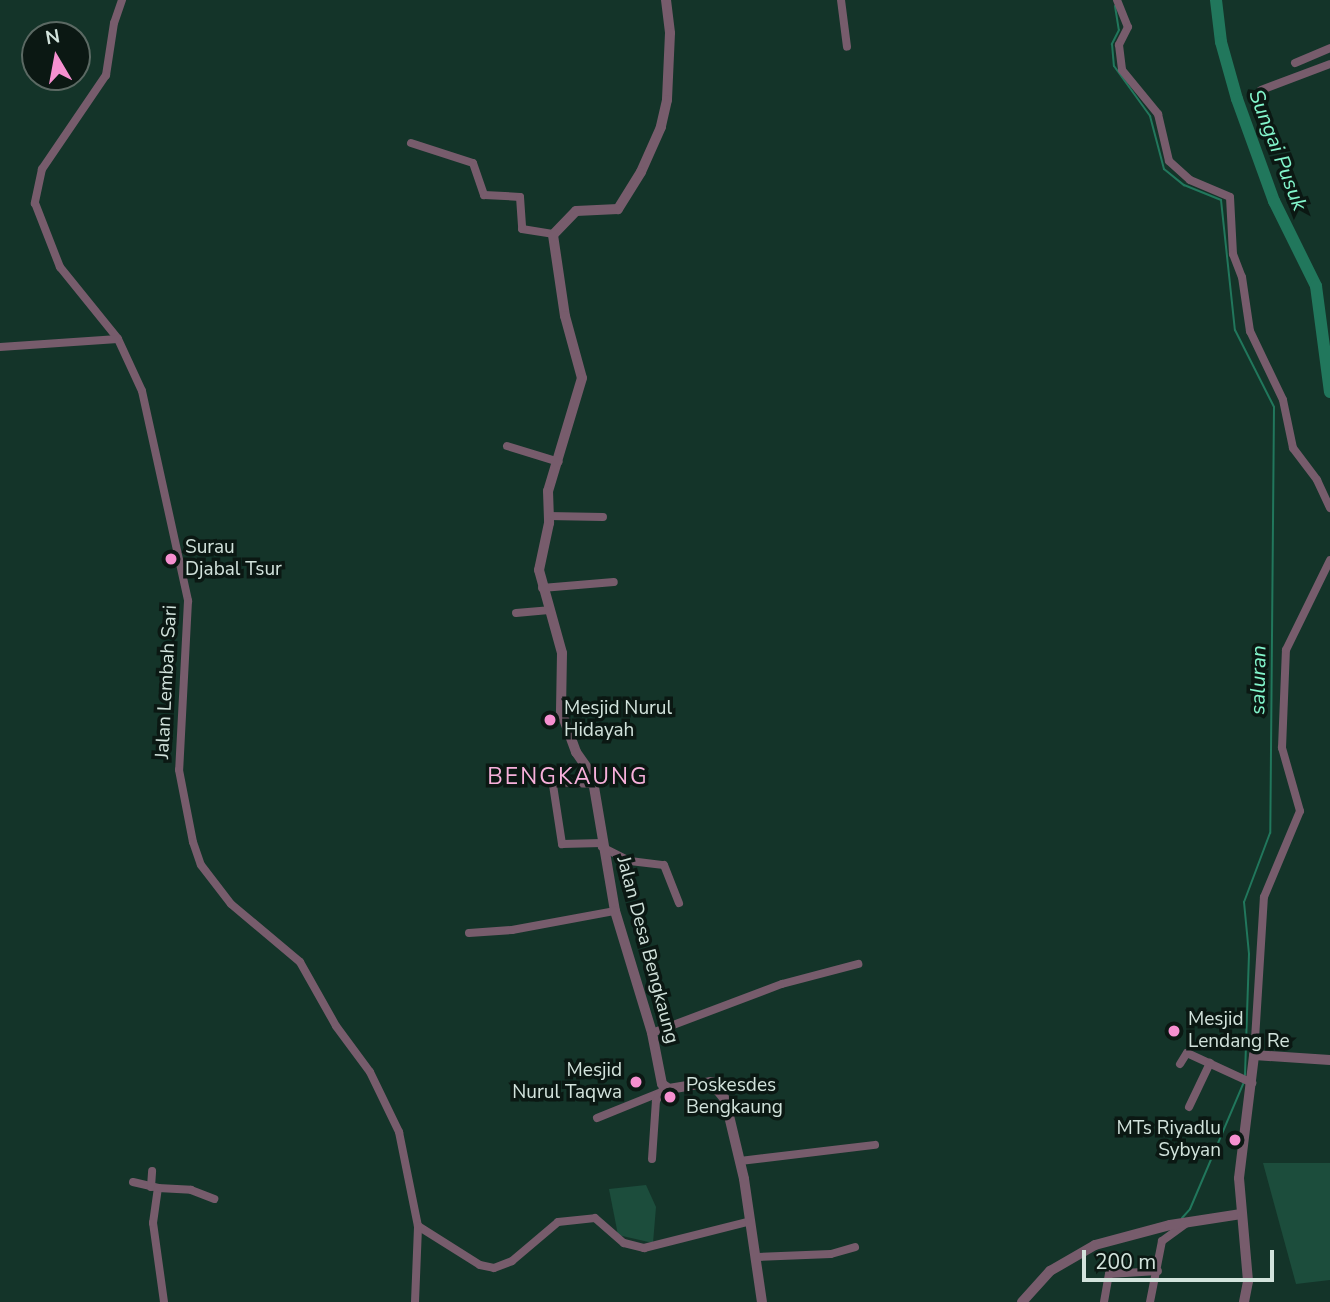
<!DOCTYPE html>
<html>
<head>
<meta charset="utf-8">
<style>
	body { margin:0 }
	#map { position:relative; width:1330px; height:1302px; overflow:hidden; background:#143429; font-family:"Nunito Sans",sans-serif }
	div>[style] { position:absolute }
	.green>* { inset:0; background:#1c4d3c }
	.stream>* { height:2px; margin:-1px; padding:0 1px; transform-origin:1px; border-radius:1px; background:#21775c }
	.river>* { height:12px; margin:-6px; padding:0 6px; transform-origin:6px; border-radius:6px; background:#21775c }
	.minor>* { height:8px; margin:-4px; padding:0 4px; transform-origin:4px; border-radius:4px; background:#775c6c }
	.tertiary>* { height:10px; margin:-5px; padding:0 5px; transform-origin:5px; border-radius:5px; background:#775c6c }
	.dots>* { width:19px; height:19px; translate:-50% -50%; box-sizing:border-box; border:4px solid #0b1813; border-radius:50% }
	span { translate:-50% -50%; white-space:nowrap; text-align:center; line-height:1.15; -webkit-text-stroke:7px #0b1813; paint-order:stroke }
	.poi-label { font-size:19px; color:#d2e3dc }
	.left { translate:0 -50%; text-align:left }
	.right { translate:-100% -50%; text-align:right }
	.street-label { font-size:19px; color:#d2e3dc }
	.water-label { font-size:21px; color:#83f6cc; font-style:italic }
	.quarter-label { font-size:23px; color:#f8b0db; letter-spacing:2px }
	.north { position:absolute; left:21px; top:21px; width:70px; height:70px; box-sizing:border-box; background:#0b1813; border:2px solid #5b6963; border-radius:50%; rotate:350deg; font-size:19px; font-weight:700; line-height:28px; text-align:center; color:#d2e3dc }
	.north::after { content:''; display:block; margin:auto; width:24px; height:32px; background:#f690d0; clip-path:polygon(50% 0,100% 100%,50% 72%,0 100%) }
	.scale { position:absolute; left:1082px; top:1250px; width:192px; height:32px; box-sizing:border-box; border:4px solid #d2e3dc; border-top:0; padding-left:9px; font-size:21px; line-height:24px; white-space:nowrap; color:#d2e3dc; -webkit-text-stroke:5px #0b1813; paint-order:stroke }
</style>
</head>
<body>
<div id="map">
	<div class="green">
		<i style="clip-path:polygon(1263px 1163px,1330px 1163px,1330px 1280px,1296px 1284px)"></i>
		<i style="clip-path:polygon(646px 1185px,656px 1207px,653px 1243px,618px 1235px,609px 1189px)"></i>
	</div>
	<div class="stream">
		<i style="left:1115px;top:6px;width:24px;rotate:81deg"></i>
		<i style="left:1119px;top:30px;width:16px;rotate:117deg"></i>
		<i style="left:1112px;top:44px;width:22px;rotate:85deg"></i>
		<i style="left:1114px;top:66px;width:62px;rotate:54.2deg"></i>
		<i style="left:1150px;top:116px;width:55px;rotate:75.2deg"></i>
		<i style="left:1164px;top:169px;width:26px;rotate:39deg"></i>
		<i style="left:1184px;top:185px;width:40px;rotate:22deg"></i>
		<i style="left:1221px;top:200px;width:131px;rotate:83.9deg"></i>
		<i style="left:1235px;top:330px;width:86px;rotate:63.1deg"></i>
		<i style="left:1274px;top:407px;width:426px;rotate:90.5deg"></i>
		<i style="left:1270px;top:833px;width:74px;rotate:110.6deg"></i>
		<i style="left:1244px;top:902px;width:52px;rotate:84.5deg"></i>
		<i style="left:1249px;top:954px;width:121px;rotate:91.9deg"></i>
		<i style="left:1182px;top:1218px;width:12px;rotate:-48deg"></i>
		<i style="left:1190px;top:1209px;width:136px;rotate:-67deg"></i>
	</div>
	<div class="river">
		<i style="left:1216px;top:0;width:42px;rotate:83.2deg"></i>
		<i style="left:1221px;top:42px;width:59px;rotate:74.3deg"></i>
		<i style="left:1237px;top:99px;width:109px;rotate:70.1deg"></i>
		<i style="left:1274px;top:201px;width:95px;rotate:63.7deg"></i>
		<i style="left:1316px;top:286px;width:107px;rotate:82.5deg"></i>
	</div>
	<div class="minor">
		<i style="left:122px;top:0;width:24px;rotate:109deg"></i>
		<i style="left:114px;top:23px;width:53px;rotate:98.7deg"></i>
		<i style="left:106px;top:75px;width:114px;rotate:124.2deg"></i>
		<i style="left:42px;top:169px;width:35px;rotate:102deg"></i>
		<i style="left:35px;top:203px;width:69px;rotate:68.7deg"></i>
		<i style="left:60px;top:267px;width:92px;rotate:51.1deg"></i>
		<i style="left:118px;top:339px;width:57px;rotate:65.2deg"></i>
		<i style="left:142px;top:391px;width:215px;rotate:77.6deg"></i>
		<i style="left:188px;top:601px;width:169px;rotate:93deg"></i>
		<i style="left:179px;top:770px;width:73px;rotate:79deg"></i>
		<i style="left:193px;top:842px;width:24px;rotate:71deg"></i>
		<i style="left:201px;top:865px;width:49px;rotate:52.4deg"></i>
		<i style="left:231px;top:904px;width:90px;rotate:40deg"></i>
		<i style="left:300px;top:962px;width:73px;rotate:60.6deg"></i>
		<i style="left:336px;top:1026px;width:57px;rotate:53.5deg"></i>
		<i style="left:370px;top:1072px;width:67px;rotate:64.2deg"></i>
		<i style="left:399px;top:1132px;width:96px;rotate:78.6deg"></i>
		<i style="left:418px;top:1226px;width:73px;rotate:32.2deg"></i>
		<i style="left:480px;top:1265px;width:14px;rotate:12deg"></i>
		<i style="left:494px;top:1268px;width:19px;rotate:-21deg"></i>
		<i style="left:512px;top:1261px;width:60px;rotate:-40.3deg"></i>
		<i style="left:558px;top:1222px;width:37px;rotate:-6deg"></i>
		<i style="left:595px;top:1218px;width:38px;rotate:41deg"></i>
		<i style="left:624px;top:1243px;width:21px;rotate:14deg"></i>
		<i style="left:644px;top:1248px;width:110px;rotate:-14.2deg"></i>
		<i style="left:841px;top:0;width:47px;rotate:82.7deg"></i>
		<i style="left:1117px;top:0;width:29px;rotate:68deg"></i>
		<i style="left:1128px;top:27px;width:20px;rotate:117deg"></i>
		<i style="left:1119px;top:45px;width:25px;rotate:83deg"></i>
		<i style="left:1122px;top:70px;width:57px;rotate:50.7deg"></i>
		<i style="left:1158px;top:114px;width:48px;rotate:76.8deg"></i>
		<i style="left:1169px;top:161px;width:28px;rotate:42deg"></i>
		<i style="left:1190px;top:180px;width:43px;rotate:23deg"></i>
		<i style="left:1230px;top:197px;width:57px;rotate:87deg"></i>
		<i style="left:1233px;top:254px;width:25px;rotate:69deg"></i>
		<i style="left:1242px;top:277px;width:55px;rotate:81.6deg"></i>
		<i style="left:1250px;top:331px;width:76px;rotate:64.4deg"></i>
		<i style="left:1283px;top:400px;width:49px;rotate:78.2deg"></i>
		<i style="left:1293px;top:448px;width:40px;rotate:53deg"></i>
		<i style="left:1317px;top:480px;width:31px;rotate:65deg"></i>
		<i style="left:1295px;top:63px;width:38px;rotate:-23deg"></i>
		<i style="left:1261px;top:90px;width:74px;rotate:-20.6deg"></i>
		<i style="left:411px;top:143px;width:65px;rotate:17.9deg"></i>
		<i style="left:473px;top:163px;width:34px;rotate:71deg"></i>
		<i style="left:484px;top:195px;width:36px;rotate:3deg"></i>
		<i style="left:520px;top:197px;width:32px;rotate:86deg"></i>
		<i style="left:522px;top:229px;width:31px;rotate:9deg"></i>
		<i style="left:0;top:347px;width:118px;rotate:-3.9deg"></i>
		<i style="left:507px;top:446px;width:54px;rotate:17.1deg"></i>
		<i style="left:548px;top:516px;width:55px;rotate:1deg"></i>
		<i style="left:542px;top:588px;width:72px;rotate:-4.8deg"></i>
		<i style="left:516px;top:613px;width:33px;rotate:-5deg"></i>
		<i style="left:559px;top:774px;width:13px;rotate:119deg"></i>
		<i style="left:553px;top:785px;width:60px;rotate:81.3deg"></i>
		<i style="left:562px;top:844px;width:40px;rotate:-1.4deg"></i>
		<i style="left:553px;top:782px;width:40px;rotate:2.9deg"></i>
		<i style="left:602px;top:847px;width:31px;rotate:27deg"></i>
		<i style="left:630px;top:861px;width:34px;rotate:7deg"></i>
		<i style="left:664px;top:865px;width:41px;rotate:68.5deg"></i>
		<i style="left:469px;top:933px;width:43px;rotate:-4deg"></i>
		<i style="left:512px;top:930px;width:105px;rotate:-10.5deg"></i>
		<i style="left:652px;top:1033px;width:139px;rotate:-20.7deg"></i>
		<i style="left:782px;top:984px;width:79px;rotate:-14.7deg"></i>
		<i style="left:1254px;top:1055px;width:158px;rotate:-86.4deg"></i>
		<i style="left:1264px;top:897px;width:93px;rotate:-67.3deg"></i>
		<i style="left:1300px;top:811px;width:66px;rotate:-105.9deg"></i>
		<i style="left:1282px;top:748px;width:98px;rotate:-87.7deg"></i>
		<i style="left:1286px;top:650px;width:100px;rotate:-63.9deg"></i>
		<i style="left:1180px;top:1064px;width:13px;rotate:-58deg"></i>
		<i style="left:1187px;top:1053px;width:72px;rotate:24.8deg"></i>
		<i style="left:1189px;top:1107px;width:49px;rotate:-64.5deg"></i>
		<i style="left:597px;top:1118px;width:67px;rotate:-22deg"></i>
		<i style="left:652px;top:1159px;width:58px;rotate:-86.1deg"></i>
		<i style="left:656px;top:1101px;width:16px;rotate:-60deg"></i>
		<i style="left:740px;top:1161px;width:136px;rotate:-6.8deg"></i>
		<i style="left:133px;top:1182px;width:26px;rotate:13deg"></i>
		<i style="left:151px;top:1187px;width:16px;rotate:-86deg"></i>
		<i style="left:758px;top:1257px;width:73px;rotate:-2.4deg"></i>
		<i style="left:831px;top:1254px;width:25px;rotate:-16deg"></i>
		<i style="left:164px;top:1302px;width:80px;rotate:-97.9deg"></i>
		<i style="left:153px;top:1223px;width:35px;rotate:-82deg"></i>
		<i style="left:158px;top:1188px;width:33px;rotate:3deg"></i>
		<i style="left:191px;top:1190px;width:25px;rotate:21deg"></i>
		<i style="left:415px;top:1302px;width:76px;rotate:-87.7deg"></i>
		<i style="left:1104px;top:1302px;width:28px;rotate:-80deg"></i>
		<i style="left:1109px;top:1274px;width:49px;rotate:-3.5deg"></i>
		<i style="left:1150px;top:1302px;width:62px;rotate:-78.9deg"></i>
		<i style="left:1162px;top:1241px;width:31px;rotate:-36deg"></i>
	</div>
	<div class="tertiary">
		<i style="left:666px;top:0;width:33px;rotate:83deg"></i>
		<i style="left:670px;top:33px;width:67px;rotate:92.6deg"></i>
		<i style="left:667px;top:100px;width:28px;rotate:103deg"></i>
		<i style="left:661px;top:127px;width:49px;rotate:114deg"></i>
		<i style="left:641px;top:172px;width:44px;rotate:121.9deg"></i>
		<i style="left:618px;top:209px;width:42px;rotate:177.3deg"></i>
		<i style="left:576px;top:211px;width:33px;rotate:134deg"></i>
		<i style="left:553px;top:235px;width:82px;rotate:81.6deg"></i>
		<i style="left:565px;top:316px;width:64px;rotate:74.7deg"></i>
		<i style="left:582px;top:378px;width:118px;rotate:106.7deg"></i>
		<i style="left:548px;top:491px;width:32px;rotate:88deg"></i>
		<i style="left:549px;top:523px;width:48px;rotate:102deg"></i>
		<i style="left:539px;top:570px;width:86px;rotate:74.5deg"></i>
		<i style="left:562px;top:653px;width:58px;rotate:91deg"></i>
		<i style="left:561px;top:711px;width:44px;rotate:69.9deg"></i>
		<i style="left:576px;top:752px;width:28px;rotate:55deg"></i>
		<i style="left:592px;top:775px;width:138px;rotate:80.4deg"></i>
		<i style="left:615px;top:911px;width:127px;rotate:73.1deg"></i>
		<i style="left:652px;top:1033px;width:52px;rotate:78.9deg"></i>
		<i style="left:662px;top:1084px;width:9px;rotate:36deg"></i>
		<i style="left:669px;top:1089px;width:43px;rotate:-9.5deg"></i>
		<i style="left:711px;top:1082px;width:22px;rotate:51deg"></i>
		<i style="left:725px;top:1099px;width:82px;rotate:76.6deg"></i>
		<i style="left:744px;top:1179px;width:124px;rotate:81.7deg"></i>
		<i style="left:1022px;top:1302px;width:42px;rotate:-47.9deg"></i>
		<i style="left:1050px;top:1271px;width:52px;rotate:-30deg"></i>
		<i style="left:1095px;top:1245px;width:78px;rotate:-14.9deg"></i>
		<i style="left:1170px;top:1225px;width:72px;rotate:-8.8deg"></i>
		<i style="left:1244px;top:1302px;width:21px;rotate:-79deg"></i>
		<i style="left:1248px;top:1281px;width:103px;rotate:-95deg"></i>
		<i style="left:1239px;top:1178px;width:124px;rotate:-83deg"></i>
		<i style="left:1254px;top:1055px;width:76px;rotate:3.8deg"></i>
	</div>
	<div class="dots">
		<i style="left:171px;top:559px;background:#f690d0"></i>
		<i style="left:550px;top:720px;background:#f690d0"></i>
		<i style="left:1174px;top:1031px;background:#f690d0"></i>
		<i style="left:636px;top:1082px;background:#f690d0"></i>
		<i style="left:670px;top:1097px;background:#f690d0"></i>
		<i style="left:1235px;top:1140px;background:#f690d0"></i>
	</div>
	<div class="poi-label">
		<span class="left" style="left:185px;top:559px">Surau<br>Djabal Tsur</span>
		<span class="left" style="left:564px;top:720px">Mesjid Nurul<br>Hidayah</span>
		<span class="left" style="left:1188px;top:1031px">Mesjid<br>Lendang Re</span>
		<span class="right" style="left:622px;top:1082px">Mesjid<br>Nurul Taqwa</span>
		<span class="left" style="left:686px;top:1097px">Poskesdes<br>Bengkaung</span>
		<span class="right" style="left:1221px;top:1140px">MTs Riyadlu<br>Sybyan</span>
	</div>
	<div class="street-label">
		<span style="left:167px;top:682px;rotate:-87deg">Jalan Lembah Sari</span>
		<span style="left:647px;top:950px;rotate:75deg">Jalan Desa Bengkaung</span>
	</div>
	<div class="water-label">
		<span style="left:1278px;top:150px;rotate:69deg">Sungai Pusuk</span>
		<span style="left:1258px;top:680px;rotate:-89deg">saluran</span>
	</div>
	<div class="quarter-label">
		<span style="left:568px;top:777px">BENGKAUNG</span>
	</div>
	<div class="north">N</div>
	<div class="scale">200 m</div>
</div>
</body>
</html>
